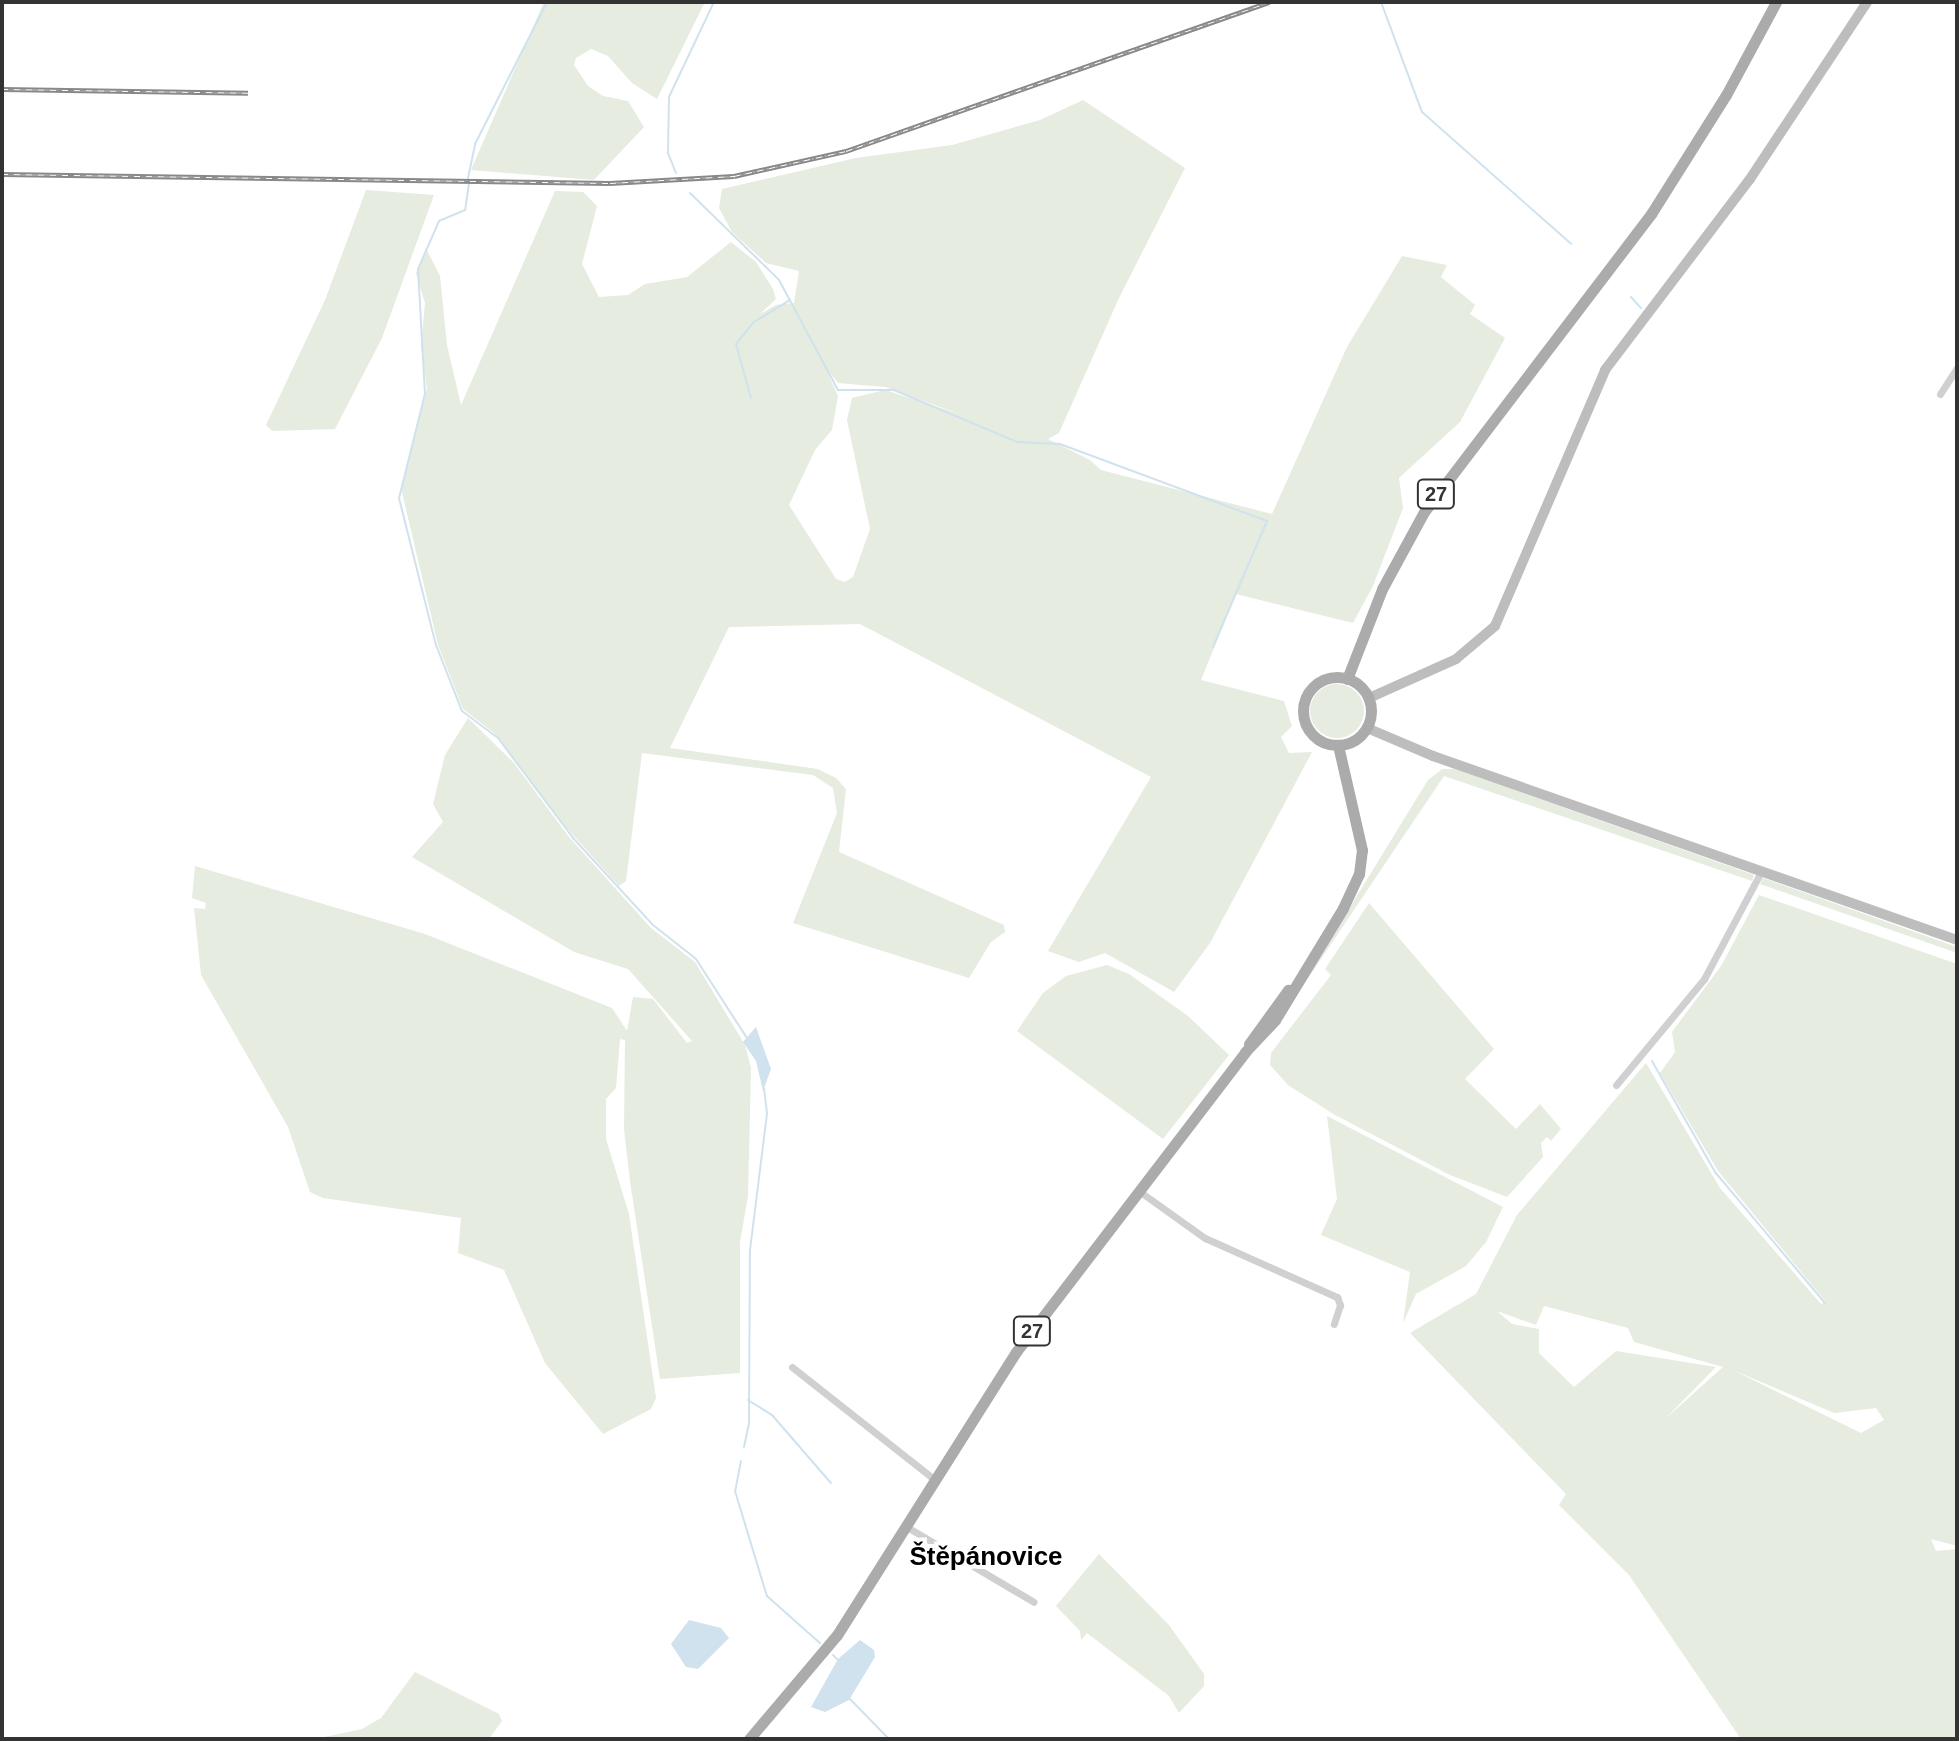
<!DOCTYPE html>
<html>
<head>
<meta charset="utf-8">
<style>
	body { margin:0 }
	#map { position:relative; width:1959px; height:1741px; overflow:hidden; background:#fff; font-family:Arial,sans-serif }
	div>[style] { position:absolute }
	.green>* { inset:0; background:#e6ecdf }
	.round { border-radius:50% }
	.water>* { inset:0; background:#cfe2ee }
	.stream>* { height:2px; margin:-1px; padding:0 1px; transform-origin:1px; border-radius:1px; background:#cfe2ee }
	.street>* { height:7px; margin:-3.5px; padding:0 3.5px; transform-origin:3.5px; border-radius:3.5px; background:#d0d0d0 }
	.secondary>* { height:10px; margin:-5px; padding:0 5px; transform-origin:5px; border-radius:5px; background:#bdbdbd }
	.primary>* { height:11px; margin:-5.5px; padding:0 5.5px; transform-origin:5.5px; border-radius:5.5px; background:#ababab }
	.primary>.ring { margin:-5.5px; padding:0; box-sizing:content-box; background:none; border:11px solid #ababab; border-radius:50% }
	.rail>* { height:5px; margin-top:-2.5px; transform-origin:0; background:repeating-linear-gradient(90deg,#fff 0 6px,#888 0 12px); box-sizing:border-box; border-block:2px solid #888 }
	span { translate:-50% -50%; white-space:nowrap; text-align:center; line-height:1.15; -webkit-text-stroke:8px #fff; paint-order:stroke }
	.shield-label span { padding:2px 6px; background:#fff; border:2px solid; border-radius:6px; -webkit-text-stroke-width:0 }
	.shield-label { font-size:20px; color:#333; font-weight:700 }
	.quarter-label { font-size:26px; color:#000; font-weight:700 }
	.frame { position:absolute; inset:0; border:4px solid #333; pointer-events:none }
</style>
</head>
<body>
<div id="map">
	<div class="green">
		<i style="clip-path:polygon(544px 2px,705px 2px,657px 99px,632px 83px,608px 56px,591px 49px,576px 58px,574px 65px,588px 86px,603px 96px,628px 101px,644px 127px,594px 180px,471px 170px)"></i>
		<i style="clip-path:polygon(evenodd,1083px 100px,1185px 168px,1119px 298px,1059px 433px,1048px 439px,1090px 460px,1101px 470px,1272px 514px,1347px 347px,1402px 256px,1447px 265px,1441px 277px,1475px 305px,1470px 314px,1505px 338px,1460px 422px,1399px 478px,1403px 508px,1373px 586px,1353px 623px,1236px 594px,1201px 680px,1284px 701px,1292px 726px,1281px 737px,1289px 753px,1312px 752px,1210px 943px,1174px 992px,1105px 953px,1079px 962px,1048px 951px,1151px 777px,860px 624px,729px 627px,670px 748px,818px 769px,836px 778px,846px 789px,839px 852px,1004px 925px,1005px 932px,991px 942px,969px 978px,793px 923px,837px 813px,833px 788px,813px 775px,642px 753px,626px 881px,619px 886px,563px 824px,494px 733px,463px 709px,438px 645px,401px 488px,427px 389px,421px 346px,425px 303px,416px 273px,426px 248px,440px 276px,447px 345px,461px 405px,555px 191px,583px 192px,597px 206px,582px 264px,599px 297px,628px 295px,645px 284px,687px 277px,731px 242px,756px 262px,773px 289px,776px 299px,760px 314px,776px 305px,794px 303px,799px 271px,766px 263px,732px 232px,719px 208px,722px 189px,856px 158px,952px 145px,1040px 120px,1083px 100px,825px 367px,838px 383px,885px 387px,959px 414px,885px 390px,852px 398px,847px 420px,870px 529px,853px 577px,845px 582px,836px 579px,789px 505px,815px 450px,832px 430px,838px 396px,825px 367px)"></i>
		<i style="clip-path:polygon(366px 190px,434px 195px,382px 338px,335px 429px,272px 431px,266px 425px,325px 300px)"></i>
		<i class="round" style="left:1310px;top:684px;width:54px;height:54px"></i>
		<i style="clip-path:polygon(468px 718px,514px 763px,569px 837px,651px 928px,695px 962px,745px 1045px,751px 1068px,748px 1196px,740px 1242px,740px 1373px,660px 1379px,630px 1181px,624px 1129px,625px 1040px,620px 1039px,616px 1088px,606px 1099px,606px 1139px,629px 1214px,656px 1398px,651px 1409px,603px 1434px,545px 1363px,504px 1270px,458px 1253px,461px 1218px,323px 1198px,310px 1192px,288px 1127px,201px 975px,194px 908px,205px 909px,206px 903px,192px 898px,195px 866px,425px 934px,612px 1008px,627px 1031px,633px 997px,653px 999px,687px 1043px,692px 1041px,628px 969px,574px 952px,412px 857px,443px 822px,433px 804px,445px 755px)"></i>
		<i style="clip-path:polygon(1442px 769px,1455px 769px,1754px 875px,1752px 881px,1444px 776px,1288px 1008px,1428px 780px)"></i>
		<i style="clip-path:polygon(1763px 878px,1957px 947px,1957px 953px,1760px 884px)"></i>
		<i style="clip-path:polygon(evenodd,1759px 895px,1957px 964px,1957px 1546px,1931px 1539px,1936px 1551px,1957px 1549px,1957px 1739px,1741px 1739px,1629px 1575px,1559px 1505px,1566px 1494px,1410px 1333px,1476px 1294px,1517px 1215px,1646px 1063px,1720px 1188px,1821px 1304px,1826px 1302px,1718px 1171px,1660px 1073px,1675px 1052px,1672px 1032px,1721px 966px,1759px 895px,1544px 1306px,1628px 1328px,1634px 1342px,1723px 1367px,1665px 1419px,1716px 1367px,1616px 1351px,1574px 1387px,1539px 1353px,1539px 1329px,1512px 1324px,1497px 1311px,1536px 1325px,1544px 1306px,1759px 895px,1733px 1370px,1834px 1413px,1876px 1408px,1884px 1420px,1861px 1433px,1733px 1370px)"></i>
		<i style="clip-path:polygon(1369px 903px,1494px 1049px,1465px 1079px,1516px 1129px,1540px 1104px,1561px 1129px,1551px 1141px,1547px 1137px,1541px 1143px,1543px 1157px,1507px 1197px,1450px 1175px,1335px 1115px,1288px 1085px,1270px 1065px,1271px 1053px,1331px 975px,1325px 969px)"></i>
		<i style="clip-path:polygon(1107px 965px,1129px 974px,1188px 1016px,1229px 1055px,1163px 1139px,1017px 1031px,1043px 993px,1066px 976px)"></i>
		<i style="clip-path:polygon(1327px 1116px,1503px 1207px,1486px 1242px,1466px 1266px,1416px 1294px,1403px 1323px,1410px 1272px,1321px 1235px,1337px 1199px)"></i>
		<i style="clip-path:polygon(1099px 1554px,1169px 1625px,1204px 1674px,1204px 1686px,1179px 1713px,1169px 1696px,1087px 1633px,1081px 1640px,1080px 1631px,1056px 1606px)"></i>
		<i style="clip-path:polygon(415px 1672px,499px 1714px,502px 1721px,489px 1739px,315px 1739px,362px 1729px,381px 1718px)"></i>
	</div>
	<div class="water">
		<i style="clip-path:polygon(756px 1027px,771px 1069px,763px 1091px,756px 1061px,743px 1042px)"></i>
		<i style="clip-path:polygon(689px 1620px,721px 1628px,729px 1638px,698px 1669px,686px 1667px,671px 1644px)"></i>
		<i style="clip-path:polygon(860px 1640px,874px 1650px,875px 1657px,849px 1700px,825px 1712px,811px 1707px,838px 1659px)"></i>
	</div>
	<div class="stream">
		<i style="left:1381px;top:2px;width:117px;rotate:69.6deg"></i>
		<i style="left:1422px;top:112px;width:199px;rotate:41.5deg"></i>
		<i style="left:676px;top:173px;width:22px;rotate:-112deg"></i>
		<i style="left:668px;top:153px;width:56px;rotate:-89deg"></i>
		<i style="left:669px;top:97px;width:105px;rotate:-64.7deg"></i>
		<i style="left:468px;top:178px;width:35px;rotate:-78deg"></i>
		<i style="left:475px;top:144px;width:159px;rotate:-63.1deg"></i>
		<i style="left:469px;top:183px;width:27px;rotate:98deg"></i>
		<i style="left:465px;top:210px;width:28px;rotate:157deg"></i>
		<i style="left:439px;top:221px;width:52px;rotate:113.6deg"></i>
		<i style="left:418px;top:269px;width:125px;rotate:86.8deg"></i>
		<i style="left:425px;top:394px;width:107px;rotate:104deg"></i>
		<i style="left:399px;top:498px;width:152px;rotate:75.9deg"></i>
		<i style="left:436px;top:645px;width:71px;rotate:68.5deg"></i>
		<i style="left:462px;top:711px;width:45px;rotate:36.9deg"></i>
		<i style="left:498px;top:738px;width:125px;rotate:53.1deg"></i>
		<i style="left:573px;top:838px;width:118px;rotate:47.4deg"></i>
		<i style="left:653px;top:925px;width:55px;rotate:38.3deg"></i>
		<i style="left:696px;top:959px;width:94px;rotate:57.2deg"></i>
		<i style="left:690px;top:193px;width:124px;rotate:44.3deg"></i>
		<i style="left:779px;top:280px;width:125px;rotate:61.8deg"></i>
		<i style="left:838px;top:390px;width:56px"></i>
		<i style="left:894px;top:390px;width:134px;rotate:22.9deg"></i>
		<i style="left:1017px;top:442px;width:43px;rotate:2.7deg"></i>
		<i style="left:1060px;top:444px;width:221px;rotate:20.4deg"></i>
		<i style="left:1267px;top:521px;width:137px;rotate:113.2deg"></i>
		<i style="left:1631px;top:297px;width:15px;rotate:48deg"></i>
		<i style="left:751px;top:398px;width:56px;rotate:-105.5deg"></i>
		<i style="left:736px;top:344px;width:28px;rotate:-51deg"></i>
		<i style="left:754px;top:322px;width:42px;rotate:-31.4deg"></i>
		<i style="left:1652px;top:1061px;width:128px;rotate:60.4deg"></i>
		<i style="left:1715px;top:1172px;width:171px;rotate:50deg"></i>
		<i style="left:748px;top:1400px;width:28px;rotate:32deg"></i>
		<i style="left:772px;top:1415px;width:90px;rotate:49.1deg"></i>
		<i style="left:744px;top:1447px;width:25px;rotate:-78deg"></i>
		<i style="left:749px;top:1423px;width:173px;rotate:-89.7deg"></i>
		<i style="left:750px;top:1250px;width:138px;rotate:-82.9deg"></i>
		<i style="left:767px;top:1113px;width:25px;rotate:-97deg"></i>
		<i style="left:741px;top:1461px;width:31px;rotate:101deg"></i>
		<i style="left:735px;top:1491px;width:110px;rotate:73.1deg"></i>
		<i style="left:767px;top:1596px;width:71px;rotate:41.6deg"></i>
		<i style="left:833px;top:1655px;width:7px;rotate:45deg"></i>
		<i style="left:848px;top:1697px;width:59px;rotate:45.7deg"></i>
	</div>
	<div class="street">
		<i style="left:1940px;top:394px;width:31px;rotate:-57deg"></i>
		<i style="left:1616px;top:1085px;width:138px;rotate:-50.3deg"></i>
		<i style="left:1704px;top:979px;width:121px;rotate:-62deg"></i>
		<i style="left:1139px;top:1191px;width:81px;rotate:35.5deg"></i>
		<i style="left:1205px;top:1238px;width:145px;rotate:24.1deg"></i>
		<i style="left:1337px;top:1297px;width:9px;rotate:69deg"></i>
		<i style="left:1340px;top:1305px;width:20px;rotate:108deg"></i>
		<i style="left:792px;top:1367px;width:182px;rotate:38.3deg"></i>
		<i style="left:907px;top:1527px;width:147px;rotate:30.6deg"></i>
	</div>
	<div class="secondary">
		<i style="left:1369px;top:698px;width:95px;rotate:-24.1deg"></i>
		<i style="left:1456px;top:659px;width:51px;rotate:-40.2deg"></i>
		<i style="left:1495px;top:626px;width:279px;rotate:-66.7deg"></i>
		<i style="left:1605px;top:370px;width:240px;rotate:-52.8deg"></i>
		<i style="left:1750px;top:179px;width:212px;rotate:-56.5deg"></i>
		<i style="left:1367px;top:728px;width:72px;rotate:23deg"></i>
		<i style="left:1433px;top:756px;width:555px;rotate:19.35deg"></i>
	</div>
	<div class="primary">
		<i class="ring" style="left:1303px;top:677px;width:57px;height:57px"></i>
		<i style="left:1347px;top:679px;width:97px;rotate:-68.7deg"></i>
		<i style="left:1382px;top:589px;width:88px;rotate:-61.4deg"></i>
		<i style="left:1424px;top:512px;width:375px;rotate:-52.7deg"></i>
		<i style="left:1651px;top:214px;width:141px;rotate:-57.8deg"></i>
		<i style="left:1726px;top:95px;width:106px;rotate:-61.7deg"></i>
		<i style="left:1249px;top:1044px;width:67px;rotate:-54.2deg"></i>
		<i style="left:749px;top:1739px;width:136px;rotate:-49.8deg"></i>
		<i style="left:837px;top:1635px;width:335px;rotate:-57.7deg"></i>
		<i style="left:1016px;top:1352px;width:377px;rotate:-52.6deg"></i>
		<i style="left:1245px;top:1052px;width:44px;rotate:-46.8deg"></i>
		<i style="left:1275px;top:1020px;width:131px;rotate:-58.7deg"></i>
		<i style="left:1343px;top:908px;width:38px;rotate:-65deg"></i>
		<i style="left:1359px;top:874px;width:24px;rotate:-83deg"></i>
		<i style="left:1362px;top:850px;width:108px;rotate:-102.9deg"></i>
	</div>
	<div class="rail">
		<i style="left:2px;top:89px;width:246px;rotate:0.9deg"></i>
		<i style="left:2px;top:174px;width:608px;rotate:0.85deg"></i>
		<i style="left:610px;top:183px;width:124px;rotate:-3.2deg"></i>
		<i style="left:734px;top:176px;width:115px;rotate:-12.6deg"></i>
		<i style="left:846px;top:151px;width:449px;rotate:-19.4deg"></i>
	</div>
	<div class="shield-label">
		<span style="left:1436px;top:494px">27</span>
		<span style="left:1032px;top:1331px">27</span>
	</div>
	<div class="quarter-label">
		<span style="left:986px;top:1557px">Štěpánovice</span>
	</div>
	<div class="frame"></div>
</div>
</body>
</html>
